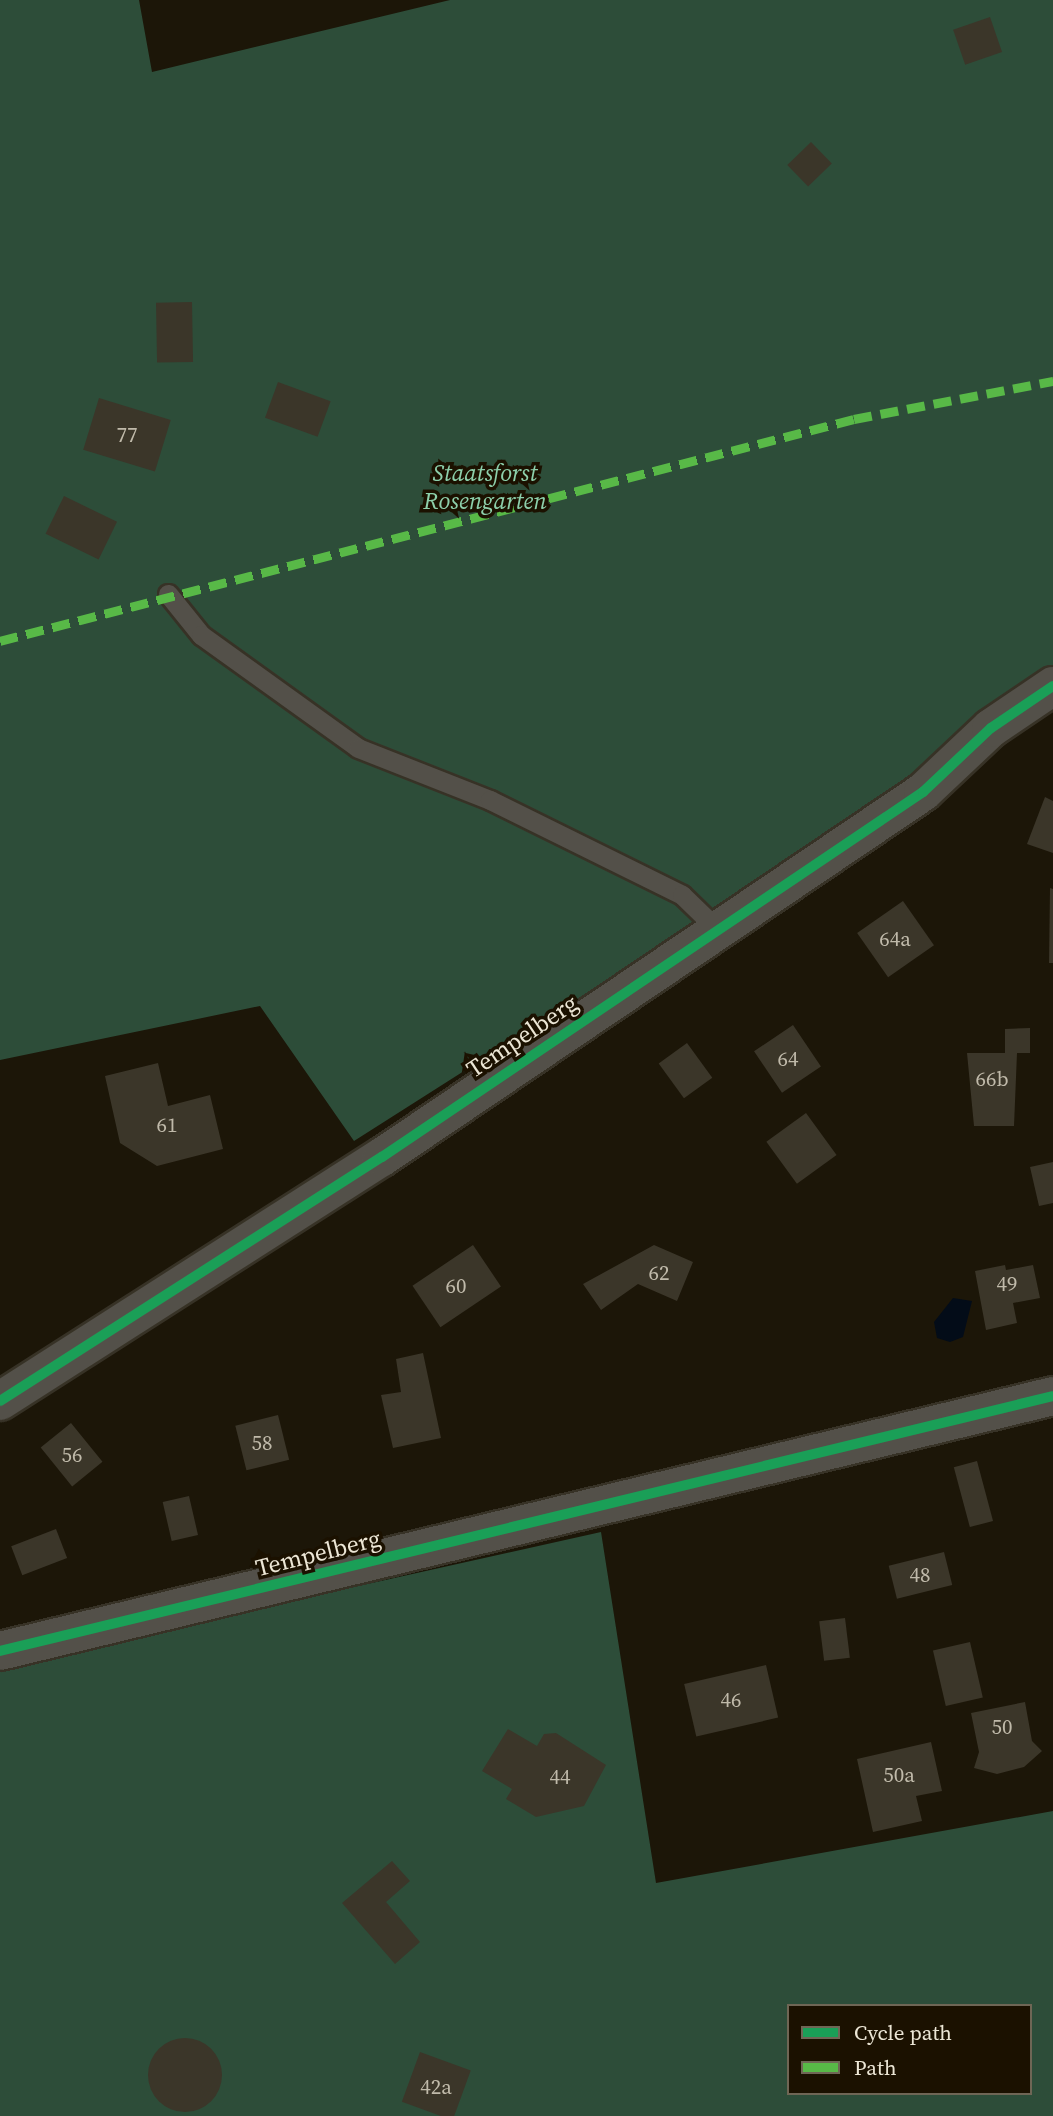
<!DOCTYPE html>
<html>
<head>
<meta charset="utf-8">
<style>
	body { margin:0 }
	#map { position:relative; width:1053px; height:2116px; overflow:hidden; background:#1c1608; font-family:"Source Serif 4",serif }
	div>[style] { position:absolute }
	.forest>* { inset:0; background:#2d4d39 }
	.water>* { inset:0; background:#030c18 }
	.building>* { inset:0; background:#3b3629; transform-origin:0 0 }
	.round { border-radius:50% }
	.roads { filter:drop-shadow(2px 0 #373226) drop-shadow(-2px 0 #373226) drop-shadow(0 2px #373226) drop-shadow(0 -2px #373226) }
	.service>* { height:19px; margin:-9.5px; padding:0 9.5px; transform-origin:9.5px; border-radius:9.5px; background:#535049 }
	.minor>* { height:38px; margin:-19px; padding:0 19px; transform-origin:19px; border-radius:19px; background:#535049 }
	.quiet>* { height:9px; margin-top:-4.5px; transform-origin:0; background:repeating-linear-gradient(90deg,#58b947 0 18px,transparent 0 27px) }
	.cycleway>* { height:10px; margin:-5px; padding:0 5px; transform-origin:5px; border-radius:5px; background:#1a9f57 }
	span { translate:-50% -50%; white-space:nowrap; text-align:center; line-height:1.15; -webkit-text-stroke:7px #1b1100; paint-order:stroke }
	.number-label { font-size:21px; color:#c0baaa }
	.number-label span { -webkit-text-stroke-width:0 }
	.park-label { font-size:24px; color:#8dd0ab; font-style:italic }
	.street-label { font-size:24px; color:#ece6d5 }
	.legend { position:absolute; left:787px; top:2004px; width:245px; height:91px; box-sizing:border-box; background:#1b1100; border:2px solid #6f6655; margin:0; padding:9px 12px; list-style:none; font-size:21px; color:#ece6d5 }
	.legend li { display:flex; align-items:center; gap:14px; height:35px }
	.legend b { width:35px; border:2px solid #6f6655 }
</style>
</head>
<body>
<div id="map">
	<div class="forest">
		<i style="clip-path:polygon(0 0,139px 0,152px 72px,450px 0,1053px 0,1053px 708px,935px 797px,895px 797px,354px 1141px,260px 1006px,0 1060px)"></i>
		<i style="clip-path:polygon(evenodd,601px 1532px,656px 1883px,1053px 1811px,1053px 2116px,0 2116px,0 1666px,601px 1532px,789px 2006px,1030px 2006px,1030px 2093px,789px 2093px,789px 2006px)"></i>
	</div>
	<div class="water">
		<i style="clip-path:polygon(953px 1298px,972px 1301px,963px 1337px,950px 1342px,937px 1338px,934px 1322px)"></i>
	</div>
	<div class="building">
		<i style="left:990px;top:17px;width:37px;height:39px;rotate:71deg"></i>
		<i style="left:811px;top:142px;width:30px;height:33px;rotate:46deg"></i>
		<i style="left:192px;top:302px;width:60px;height:36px;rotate:89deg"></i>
		<i style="left:278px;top:382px;width:56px;height:38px;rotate:20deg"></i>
		<i style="left:99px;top:398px;width:75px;height:54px;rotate:17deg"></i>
		<i style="left:64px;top:496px;width:59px;height:42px;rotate:26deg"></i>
		<i style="clip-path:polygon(1045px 797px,1053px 801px,1053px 853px,1027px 844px)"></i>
		<i style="clip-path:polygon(1050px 888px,1053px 889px,1053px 963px,1049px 963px)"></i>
		<i style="left:903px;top:901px;width:54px;height:56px;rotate:55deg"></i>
		<i style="left:793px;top:1025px;width:50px;height:47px;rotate:56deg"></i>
		<i style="clip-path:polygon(1030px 1028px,1030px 1053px,1017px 1053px,1014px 1126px,974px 1126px,967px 1053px,1005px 1053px,1005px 1029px)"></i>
		<i style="left:687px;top:1043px;width:43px;height:35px;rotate:54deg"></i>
		<i style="clip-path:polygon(158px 1063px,168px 1106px,210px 1095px,223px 1149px,157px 1166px,120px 1143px,105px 1076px)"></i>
		<i style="left:806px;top:1113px;width:52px;height:49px;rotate:54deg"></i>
		<i style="clip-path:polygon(1053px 1162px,1053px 1203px,1039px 1206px,1030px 1167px)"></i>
		<i style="left:473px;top:1245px;width:50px;height:73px;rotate:56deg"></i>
		<i style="clip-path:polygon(654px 1245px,693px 1262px,677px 1301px,638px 1284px,601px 1310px,583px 1284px)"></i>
		<i style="clip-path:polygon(1005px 1265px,1006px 1270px,1033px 1265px,1040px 1298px,1013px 1303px,1017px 1323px,986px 1330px,975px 1271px)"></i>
		<i style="clip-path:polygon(423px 1353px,441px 1438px,393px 1448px,381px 1395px,401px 1392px,396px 1359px)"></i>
		<i style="left:278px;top:1415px;width:46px;height:44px;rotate:76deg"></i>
		<i style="left:71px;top:1423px;width:50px;height:39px;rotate:51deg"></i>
		<i style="left:977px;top:1461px;width:62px;height:24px;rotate:75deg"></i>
		<i style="left:189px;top:1496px;width:40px;height:27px;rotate:77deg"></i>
		<i style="left:56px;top:1529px;width:31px;height:48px;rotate:69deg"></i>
		<i style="left:944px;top:1552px;width:34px;height:57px;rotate:76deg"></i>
		<i style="left:845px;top:1618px;width:40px;height:26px;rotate:83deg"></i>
		<i style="left:970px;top:1642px;width:57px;height:38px;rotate:77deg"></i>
		<i style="left:766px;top:1665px;width:54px;height:84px;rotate:77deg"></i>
		<i style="clip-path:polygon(1025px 1702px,1032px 1741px,1042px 1751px,1024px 1767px,997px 1774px,974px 1768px,979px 1752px,971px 1713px)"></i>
		<i style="clip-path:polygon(508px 1729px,537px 1746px,544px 1734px,556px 1733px,606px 1765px,584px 1806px,536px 1817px,506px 1799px,512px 1789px,482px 1771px)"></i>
		<i style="clip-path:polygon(931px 1742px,942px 1791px,916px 1796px,922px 1821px,873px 1832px,857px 1759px)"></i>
		<i style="clip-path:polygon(392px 1861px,410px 1881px,386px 1902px,420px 1942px,395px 1964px,342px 1903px)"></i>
		<i class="round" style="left:148px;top:2038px;width:74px;height:74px"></i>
		<i style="left:420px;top:2052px;width:54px;height:53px;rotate:20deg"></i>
	</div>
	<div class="roads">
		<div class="service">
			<i style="left:168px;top:594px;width:53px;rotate:51.2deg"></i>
			<i style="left:201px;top:635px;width:193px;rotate:35.7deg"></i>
			<i style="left:358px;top:748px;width:142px;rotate:21.5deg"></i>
			<i style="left:490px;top:800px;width:214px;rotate:26.3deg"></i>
			<i style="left:682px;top:895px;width:47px;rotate:44.1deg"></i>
		</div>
		<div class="minor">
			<i style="left:0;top:1401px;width:453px;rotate:-32.6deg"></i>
			<i style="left:382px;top:1157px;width:653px;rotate:-34.01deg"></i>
			<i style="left:923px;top:792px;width:93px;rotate:-43.3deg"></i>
			<i style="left:991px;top:728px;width:75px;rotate:-34.1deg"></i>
			<i style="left:0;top:1651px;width:1083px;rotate:-13.61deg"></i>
		</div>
	</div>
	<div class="quiet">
		<i style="left:0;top:641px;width:882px;rotate:-14.57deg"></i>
		<i style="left:854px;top:419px;width:203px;rotate:-10.8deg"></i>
	</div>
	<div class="cycleway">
		<i style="left:0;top:1401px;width:453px;rotate:-32.6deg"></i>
		<i style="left:382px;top:1157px;width:653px;rotate:-34.01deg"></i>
		<i style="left:923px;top:792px;width:93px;rotate:-43.3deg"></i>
		<i style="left:991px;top:728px;width:75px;rotate:-34.1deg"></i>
		<i style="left:0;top:1651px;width:1083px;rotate:-13.61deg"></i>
	</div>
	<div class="number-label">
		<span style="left:127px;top:435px">77</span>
		<span style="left:895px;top:939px">64a</span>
		<span style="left:788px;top:1059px">64</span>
		<span style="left:992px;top:1079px">66b</span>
		<span style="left:167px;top:1125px">61</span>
		<span style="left:659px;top:1273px">62</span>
		<span style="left:1007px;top:1284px">49</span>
		<span style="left:456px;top:1286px">60</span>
		<span style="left:262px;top:1443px">58</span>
		<span style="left:72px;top:1455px">56</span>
		<span style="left:920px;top:1575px">48</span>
		<span style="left:731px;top:1700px">46</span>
		<span style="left:1002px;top:1727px">50</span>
		<span style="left:899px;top:1775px">50a</span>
		<span style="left:560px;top:1777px">44</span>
		<span style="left:436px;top:2087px">42a</span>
	</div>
	<div class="park-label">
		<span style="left:485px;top:487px">Staatsforst<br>Rosengarten</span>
	</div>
	<div class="street-label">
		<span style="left:522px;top:1036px;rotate:-34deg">Tempelberg</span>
		<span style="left:318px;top:1553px;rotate:-14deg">Tempelberg</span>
	</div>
	<ul class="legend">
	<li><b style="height:9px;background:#1a9f57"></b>Cycle path</li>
	<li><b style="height:9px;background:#58b947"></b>Path</li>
	</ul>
</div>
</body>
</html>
